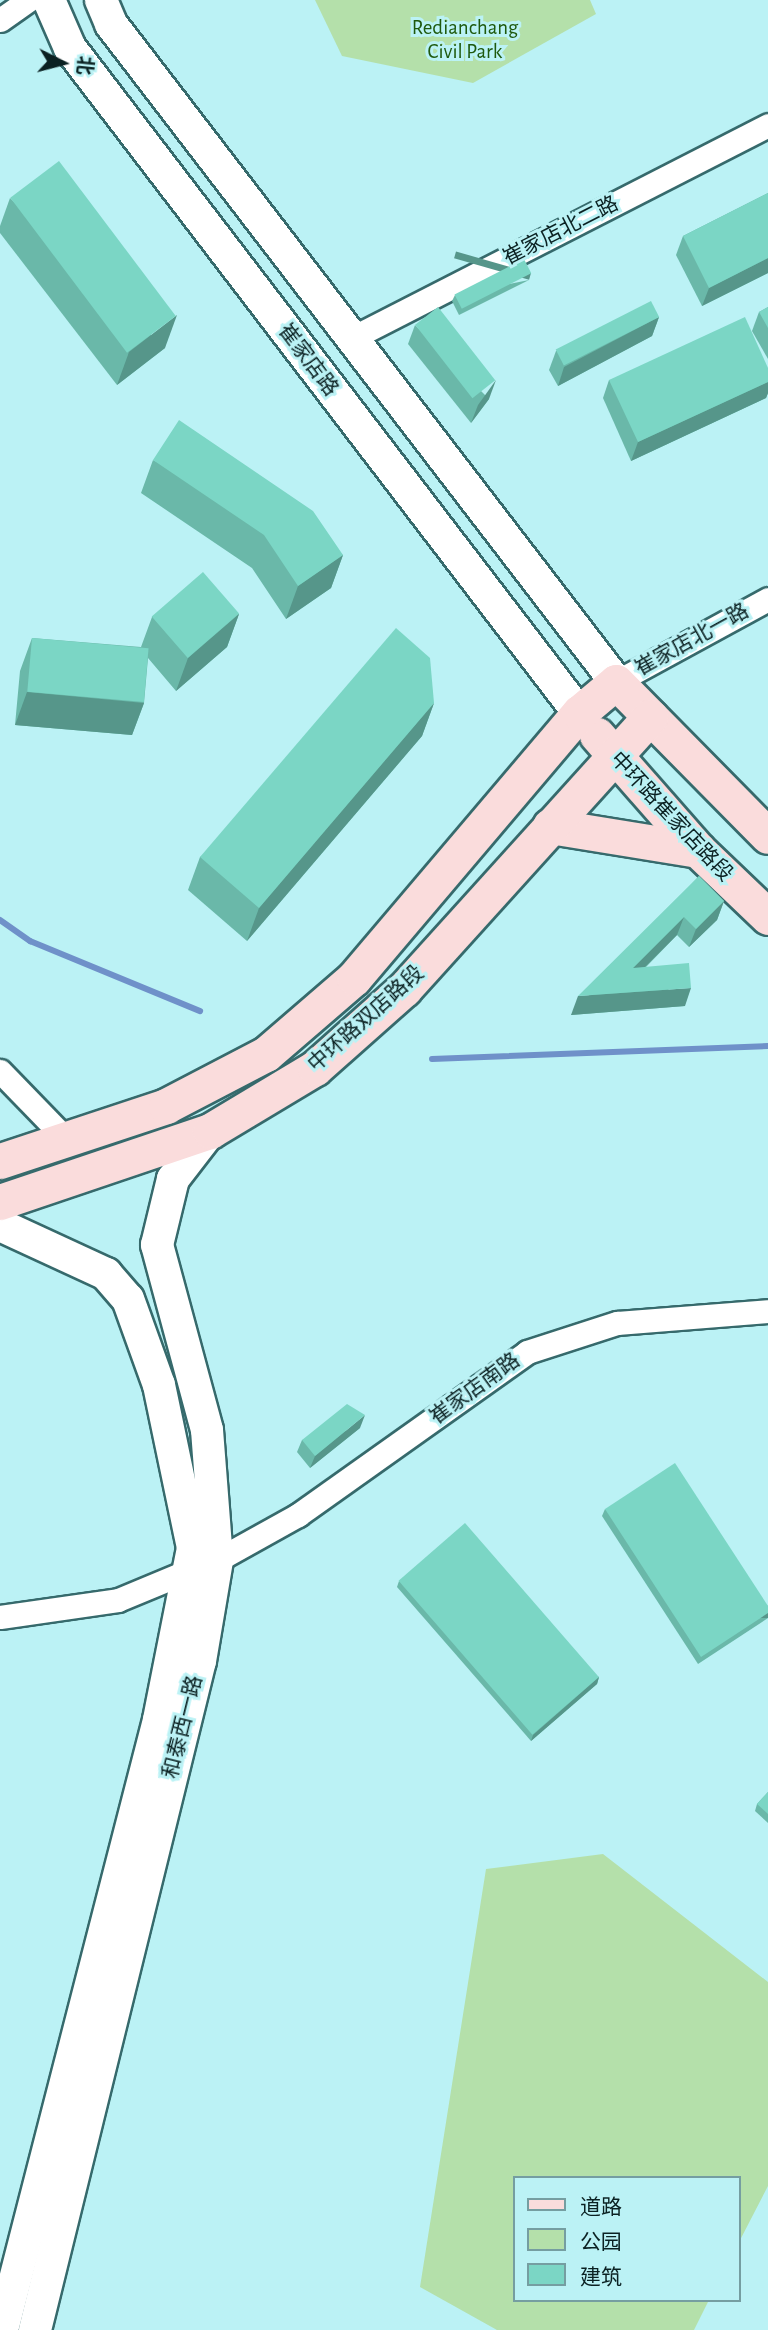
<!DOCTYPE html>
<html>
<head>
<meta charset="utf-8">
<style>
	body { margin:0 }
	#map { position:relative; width:768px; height:2330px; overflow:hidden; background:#bbf2f5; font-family:"Alegreya Sans","Noto Sans SC",sans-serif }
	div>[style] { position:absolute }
	.green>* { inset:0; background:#b4e0aa }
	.stream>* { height:6px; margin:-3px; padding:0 3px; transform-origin:3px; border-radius:3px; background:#6f91c9 }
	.roads { filter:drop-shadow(2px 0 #366a6c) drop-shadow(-2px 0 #366a6c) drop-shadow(0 2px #366a6c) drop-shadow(0 -2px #366a6c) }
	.street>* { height:23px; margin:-11.5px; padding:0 11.5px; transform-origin:11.5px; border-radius:11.5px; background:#fff }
	.secondary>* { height:32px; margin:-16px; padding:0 16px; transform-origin:16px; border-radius:16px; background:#fff }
	.primary>* { height:35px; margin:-17.5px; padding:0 17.5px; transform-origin:17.5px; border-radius:17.5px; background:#fadcdc }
	.wall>* { inset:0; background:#6ab8a9 }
	.shaded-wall>* { inset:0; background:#56968a; transform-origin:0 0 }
	.building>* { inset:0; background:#7bd6c5; transform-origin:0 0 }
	span { translate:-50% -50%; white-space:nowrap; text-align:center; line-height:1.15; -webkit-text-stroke:6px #bbf2f5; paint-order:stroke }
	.park-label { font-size:21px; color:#1e590d }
	.street-label { font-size:21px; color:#0b2122 }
	.legend { position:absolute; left:513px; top:2176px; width:228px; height:126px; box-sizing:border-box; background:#bbf2f5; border:2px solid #759ea1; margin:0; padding:9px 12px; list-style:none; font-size:21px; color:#0b2122 }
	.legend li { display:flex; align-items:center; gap:14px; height:35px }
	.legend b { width:35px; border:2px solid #759ea1 }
	.north { position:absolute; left:28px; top:28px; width:70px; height:70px; -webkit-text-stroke:5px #bbf2f5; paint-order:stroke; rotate:96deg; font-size:19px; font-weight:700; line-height:28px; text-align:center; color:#0b2122 }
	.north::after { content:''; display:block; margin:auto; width:24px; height:32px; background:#0b2122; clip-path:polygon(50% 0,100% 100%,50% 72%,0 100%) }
</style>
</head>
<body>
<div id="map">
	<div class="green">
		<i style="clip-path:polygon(315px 0,590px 0,596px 14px,473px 83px,342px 56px)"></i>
		<i style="clip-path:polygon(603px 1854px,768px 1982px,768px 2186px,738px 2244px,738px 2178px,514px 2178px,514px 2300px,709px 2300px,694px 2330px,497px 2330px,420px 2287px,486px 1869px)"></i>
	</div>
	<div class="stream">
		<i style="left:0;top:920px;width:37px;rotate:35deg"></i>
		<i style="left:30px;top:941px;width:184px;rotate:22.4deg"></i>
		<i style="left:432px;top:1059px;width:336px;rotate:-2.2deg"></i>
	</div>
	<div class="roads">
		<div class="street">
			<i style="left:0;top:20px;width:35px;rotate:-35deg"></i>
			<i style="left:354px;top:337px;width:465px;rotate:-27.1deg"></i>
			<i style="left:616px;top:682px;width:173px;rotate:-28.6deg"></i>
			<i style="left:0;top:1071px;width:95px;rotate:45.9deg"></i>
			<i style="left:217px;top:1560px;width:93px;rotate:-29.1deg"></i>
			<i style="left:298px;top:1515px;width:281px;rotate:-35.4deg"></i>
			<i style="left:527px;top:1352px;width:95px;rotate:-17.9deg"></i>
			<i style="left:617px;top:1323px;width:151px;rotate:-4.5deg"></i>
			<i style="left:0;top:1617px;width:119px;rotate:-8.2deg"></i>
			<i style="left:118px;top:1600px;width:78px;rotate:-22.6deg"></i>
		</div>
		<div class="secondary">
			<i style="left:49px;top:0;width:52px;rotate:66.4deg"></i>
			<i style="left:70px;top:48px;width:837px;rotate:52.57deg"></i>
			<i style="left:101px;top:0;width:26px;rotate:67deg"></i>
			<i style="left:111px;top:24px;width:829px;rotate:52.49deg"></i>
			<i style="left:0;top:1225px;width:117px;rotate:24.8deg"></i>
			<i style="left:106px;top:1274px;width:33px;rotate:49deg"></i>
			<i style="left:128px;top:1299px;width:91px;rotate:70.2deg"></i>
			<i style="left:159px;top:1385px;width:167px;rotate:78.2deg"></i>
			<i style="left:193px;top:1548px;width:175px;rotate:101.2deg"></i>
			<i style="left:159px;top:1720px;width:630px;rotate:104.43deg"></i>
			<i style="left:35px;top:2330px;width:689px;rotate:-76.15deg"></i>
			<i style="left:200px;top:1661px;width:102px;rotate:-80.4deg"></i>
			<i style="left:217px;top:1560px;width:130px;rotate:-94.4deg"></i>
			<i style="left:207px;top:1430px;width:192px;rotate:-105.1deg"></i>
			<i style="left:157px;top:1245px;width:68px;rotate:-76.4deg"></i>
			<i style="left:173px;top:1179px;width:61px;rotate:-52.4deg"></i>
		</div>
		<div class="primary">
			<i style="left:597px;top:735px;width:153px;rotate:48.7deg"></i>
			<i style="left:698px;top:850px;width:97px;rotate:43.7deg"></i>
			<i style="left:550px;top:826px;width:150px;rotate:9.2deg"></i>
			<i style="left:0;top:1161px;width:175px;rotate:-18.3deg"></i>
			<i style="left:166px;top:1106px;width:113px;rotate:-27.5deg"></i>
			<i style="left:266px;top:1054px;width:116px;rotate:-40.8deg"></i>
			<i style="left:354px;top:978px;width:348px;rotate:-49.7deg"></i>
			<i style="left:579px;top:713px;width:48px;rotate:-40deg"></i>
			<i style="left:616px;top:682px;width:216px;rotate:45.4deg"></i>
			<i style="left:0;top:1202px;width:222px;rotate:-18.7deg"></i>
			<i style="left:210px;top:1131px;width:122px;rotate:-31deg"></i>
			<i style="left:315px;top:1068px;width:119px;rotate:-41.6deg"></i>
			<i style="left:404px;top:989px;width:367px;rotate:-47.9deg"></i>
		</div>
	</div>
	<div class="wall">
		<i style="clip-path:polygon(768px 193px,768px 273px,702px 306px,676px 255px,683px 236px)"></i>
		<i style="clip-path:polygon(10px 198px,165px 348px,117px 385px,0 233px,0 226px)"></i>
		<i style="clip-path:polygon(529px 280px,459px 315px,452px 301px,455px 295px)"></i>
		<i style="clip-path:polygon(768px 307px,768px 359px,752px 331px,759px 312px)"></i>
		<i style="clip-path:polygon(659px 317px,652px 336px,558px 386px,549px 370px,556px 351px)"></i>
		<i style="clip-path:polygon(415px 325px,489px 399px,471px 423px,408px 344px)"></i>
		<i style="clip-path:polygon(768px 368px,768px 393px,766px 398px,631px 461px,603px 398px,609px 380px)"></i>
		<i style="clip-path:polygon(153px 460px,343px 555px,331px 588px,286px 619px,252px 568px,141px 493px)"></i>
		<i style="clip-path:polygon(239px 614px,227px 647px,176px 691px,148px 658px,144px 703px,132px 735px,15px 725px,20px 671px,32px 638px,141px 647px,152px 617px)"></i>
		<i style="clip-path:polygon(434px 703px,422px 736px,247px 941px,188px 890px,200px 857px)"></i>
		<i style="clip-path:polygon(699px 876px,724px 901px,717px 920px,689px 947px,677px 935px,646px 967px,685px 1006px,571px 1015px)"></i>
		<i style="clip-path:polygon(360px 1428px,310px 1468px,297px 1452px,302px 1440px)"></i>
		<i style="clip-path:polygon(605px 1509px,768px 1606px,768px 1618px,698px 1664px,602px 1516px)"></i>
		<i style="clip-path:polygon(399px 1581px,599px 1677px,597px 1684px,531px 1741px,397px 1587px)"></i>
		<i style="clip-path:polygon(768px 1792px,768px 1823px,755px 1811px,757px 1804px)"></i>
	</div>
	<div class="shaded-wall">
		<i style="clip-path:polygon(768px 258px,768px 273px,702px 306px,709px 288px)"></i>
		<i style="left:531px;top:273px;width:7px;height:78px;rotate:106deg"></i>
		<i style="clip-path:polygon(177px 315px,165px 348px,117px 385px,129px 352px)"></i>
		<i style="clip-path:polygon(659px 317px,652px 336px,558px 386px,564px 367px)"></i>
		<i style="clip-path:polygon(496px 380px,489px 399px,471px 423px,478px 405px)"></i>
		<i style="clip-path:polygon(768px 382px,768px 393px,766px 398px,631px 461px,638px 442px)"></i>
		<i style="clip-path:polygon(343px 555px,331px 588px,286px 619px,298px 586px)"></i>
		<i style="clip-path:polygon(239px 614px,227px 647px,176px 691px,188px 658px)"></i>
		<i style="clip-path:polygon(27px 692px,144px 703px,132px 735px,15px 725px)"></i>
		<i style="clip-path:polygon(434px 703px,422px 736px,247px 941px,259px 908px)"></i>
		<i style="clip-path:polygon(724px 901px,717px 920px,689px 947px,696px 929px)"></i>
		<i style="clip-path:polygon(684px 917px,677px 935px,626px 986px,633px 968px)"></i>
		<i style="clip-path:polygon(691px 988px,685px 1006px,571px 1015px,578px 996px)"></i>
		<i style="clip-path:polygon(365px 1415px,360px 1428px,310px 1468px,315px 1456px)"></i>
		<i style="left:768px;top:1613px;width:5px;height:80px;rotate:90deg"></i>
		<i style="clip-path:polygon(599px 1677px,597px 1684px,531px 1741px,533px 1735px)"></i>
	</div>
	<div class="building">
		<i style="left:59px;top:161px;width:194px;height:61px;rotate:53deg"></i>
		<i style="clip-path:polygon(768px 193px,768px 258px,709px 288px,683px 236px)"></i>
		<i style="left:524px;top:259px;width:16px;height:78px;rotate:63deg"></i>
		<i style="left:651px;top:301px;width:18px;height:107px;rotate:63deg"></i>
		<i style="left:438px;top:307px;width:93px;height:29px;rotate:52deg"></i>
		<i style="clip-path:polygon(768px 307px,768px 328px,759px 312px)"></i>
		<i style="clip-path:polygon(745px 317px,768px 368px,768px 382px,638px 442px,609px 380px)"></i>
		<i style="clip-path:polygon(179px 420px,313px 511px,343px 555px,298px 586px,264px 535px,153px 460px)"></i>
		<i style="left:203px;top:572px;width:55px;height:68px;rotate:49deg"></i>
		<i style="clip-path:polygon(396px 628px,430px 658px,434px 703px,259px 908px,200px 857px)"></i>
		<i style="left:32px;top:638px;width:117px;height:54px;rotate:5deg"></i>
		<i style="clip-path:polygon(699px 876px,724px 901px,696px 929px,684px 917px,633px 968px,689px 963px,691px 988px,578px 996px)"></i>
		<i style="clip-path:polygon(347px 1404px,365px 1415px,315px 1456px,302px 1440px)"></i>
		<i style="clip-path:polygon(675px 1463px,768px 1606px,768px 1613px,701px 1657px,605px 1509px)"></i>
		<i style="left:465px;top:1523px;width:204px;height:88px;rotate:49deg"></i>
		<i style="clip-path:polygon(768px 1792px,768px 1814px,757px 1804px)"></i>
	</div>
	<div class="park-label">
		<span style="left:465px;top:40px">Redianchang<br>Civil Park</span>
	</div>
	<div class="street-label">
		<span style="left:561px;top:231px;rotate:-27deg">崔家店北二路</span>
		<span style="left:308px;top:360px;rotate:53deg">崔家店路</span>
		<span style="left:692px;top:640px;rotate:-29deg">崔家店北一路</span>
		<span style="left:671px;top:817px;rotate:47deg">中环路崔家店路段</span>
		<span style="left:366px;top:1019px;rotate:-42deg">中环路双店路段</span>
		<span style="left:475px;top:1389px;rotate:-36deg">崔家店南路</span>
		<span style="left:183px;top:1727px;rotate:-76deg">和泰西一路</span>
	</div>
	<ul class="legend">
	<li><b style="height:9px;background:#fadcdc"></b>道路</li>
	<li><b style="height:19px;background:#b4e0aa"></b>公园</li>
	<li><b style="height:19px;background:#7bd6c5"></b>建筑</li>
	</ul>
	<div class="north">北</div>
</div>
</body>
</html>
